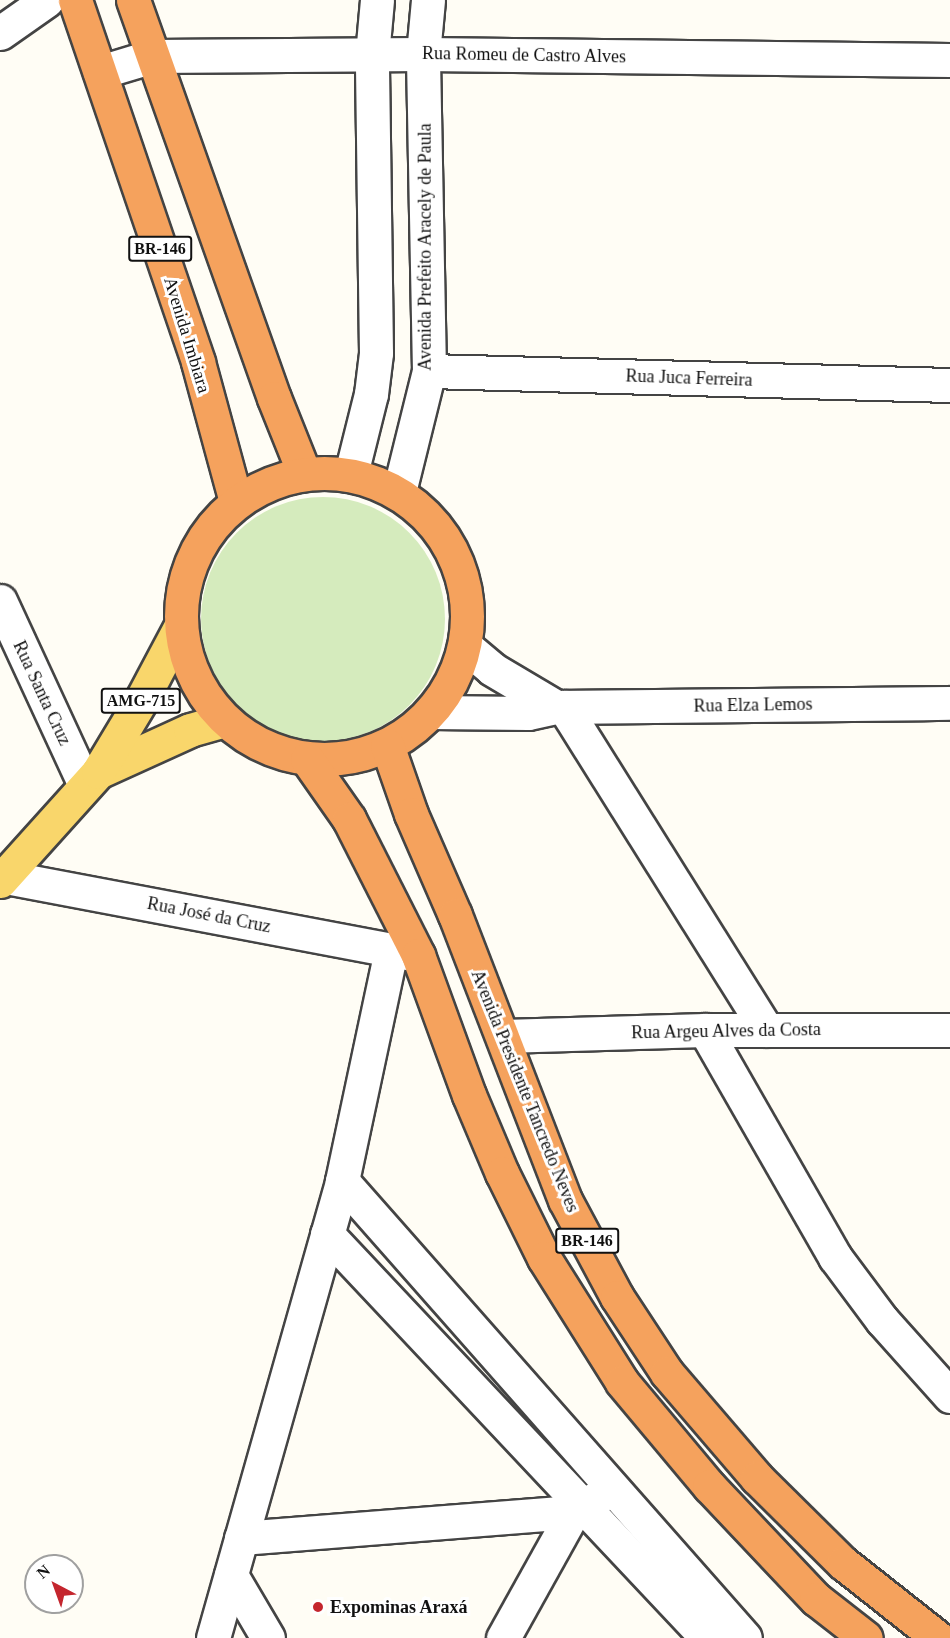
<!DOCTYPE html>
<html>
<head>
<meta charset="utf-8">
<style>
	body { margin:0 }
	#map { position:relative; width:950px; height:1638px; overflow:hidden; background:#fffdf5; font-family:"Times New Roman",serif }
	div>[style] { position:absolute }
	.green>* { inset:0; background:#d5ebbd }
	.round { border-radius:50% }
	.roads { filter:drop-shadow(2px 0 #444) drop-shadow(-2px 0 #444) drop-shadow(0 2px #444) drop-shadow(0 -2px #444) }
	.minor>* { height:33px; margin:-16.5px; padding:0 16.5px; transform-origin:16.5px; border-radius:16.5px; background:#fff }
	.major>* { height:33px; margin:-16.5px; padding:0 16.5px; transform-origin:16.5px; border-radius:16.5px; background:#f9d66b }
	.highway>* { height:33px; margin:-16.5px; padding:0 16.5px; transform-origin:16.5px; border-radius:16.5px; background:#f5a25d }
	.highway>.ring { margin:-16.5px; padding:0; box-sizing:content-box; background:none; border:33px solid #f5a25d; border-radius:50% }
	.dots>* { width:16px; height:16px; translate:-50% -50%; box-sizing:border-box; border:3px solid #fff; border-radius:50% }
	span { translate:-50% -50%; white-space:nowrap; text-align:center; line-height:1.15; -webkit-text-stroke:6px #fff; paint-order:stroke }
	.shield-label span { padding:2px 4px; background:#fff; border:2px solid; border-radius:4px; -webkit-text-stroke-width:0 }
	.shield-label { font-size:16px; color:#111; font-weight:700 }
	.street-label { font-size:18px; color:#111 }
	.poi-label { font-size:18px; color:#111; font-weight:700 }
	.left { translate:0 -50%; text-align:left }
	.north { position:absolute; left:24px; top:1554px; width:60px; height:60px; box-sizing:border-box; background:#fff; border:2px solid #a0a0a0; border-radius:50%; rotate:319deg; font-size:16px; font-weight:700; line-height:24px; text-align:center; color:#111 }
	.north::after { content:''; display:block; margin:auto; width:21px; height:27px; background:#c4262e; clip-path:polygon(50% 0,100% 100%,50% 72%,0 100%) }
</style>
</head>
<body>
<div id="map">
	<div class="green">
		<i class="round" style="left:201px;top:497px;width:244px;height:244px"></i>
	</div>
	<div class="roads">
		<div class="minor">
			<i style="left:0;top:33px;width:57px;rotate:-35.1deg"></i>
			<i style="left:100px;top:72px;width:55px;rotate:-16.8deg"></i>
			<i style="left:153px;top:56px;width:270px;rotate:-0.4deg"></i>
			<i style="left:423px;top:54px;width:527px;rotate:0.65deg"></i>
			<i style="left:429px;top:371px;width:521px;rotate:1.54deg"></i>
			<i style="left:351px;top:474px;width:82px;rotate:-76deg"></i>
			<i style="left:371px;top:394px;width:41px;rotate:-83deg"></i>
			<i style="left:376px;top:353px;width:298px;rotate:-90.8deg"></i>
			<i style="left:372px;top:55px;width:55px;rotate:-84.8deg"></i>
			<i style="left:399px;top:492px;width:125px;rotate:-76.1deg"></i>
			<i style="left:429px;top:371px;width:317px;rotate:-91.1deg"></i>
			<i style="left:423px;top:54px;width:54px;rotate:-84.7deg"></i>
			<i style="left:0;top:601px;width:203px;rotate:65.2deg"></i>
			<i style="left:465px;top:646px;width:35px;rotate:40deg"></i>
			<i style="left:492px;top:669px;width:74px;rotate:30.7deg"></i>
			<i style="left:564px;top:707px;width:381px;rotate:57.9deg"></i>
			<i style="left:431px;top:712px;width:97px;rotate:0.6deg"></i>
			<i style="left:528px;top:713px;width:29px;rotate:-12deg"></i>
			<i style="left:556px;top:707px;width:394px;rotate:-0.6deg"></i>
			<i style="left:0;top:876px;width:421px;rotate:10.7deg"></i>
			<i style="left:705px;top:1030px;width:262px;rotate:60.2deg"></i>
			<i style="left:835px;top:1257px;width:79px;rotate:53.3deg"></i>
			<i style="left:882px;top:1320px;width:102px;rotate:48.2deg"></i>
			<i style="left:503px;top:1036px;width:202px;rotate:-1.7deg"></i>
			<i style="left:705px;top:1030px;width:245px"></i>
			<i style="left:342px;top:1181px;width:609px;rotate:48.59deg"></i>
			<i style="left:327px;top:1234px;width:555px;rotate:46.75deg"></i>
			<i style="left:241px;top:1538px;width:333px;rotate:-4.5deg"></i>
			<i style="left:573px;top:1512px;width:31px;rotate:-31deg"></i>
			<i style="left:231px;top:1575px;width:73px;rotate:59.6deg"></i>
			<i style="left:213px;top:1638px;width:475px;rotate:-74.2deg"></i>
			<i style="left:342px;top:1181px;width:236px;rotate:-78deg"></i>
			<i style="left:503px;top:1638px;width:144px;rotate:-60.9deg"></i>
		</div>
		<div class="major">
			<i style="left:98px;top:772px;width:101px;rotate:-24.5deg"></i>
			<i style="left:190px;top:730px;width:35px;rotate:-16deg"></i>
			<i style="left:0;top:881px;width:147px;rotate:-48deg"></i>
			<i style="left:98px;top:772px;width:87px;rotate:-59deg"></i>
			<i style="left:143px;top:697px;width:79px;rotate:-62.1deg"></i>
		</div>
		<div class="highway">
			<i style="left:75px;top:0;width:382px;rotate:71.2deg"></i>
			<i style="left:198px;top:362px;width:145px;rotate:74.8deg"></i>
			<i style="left:133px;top:0;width:422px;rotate:70.5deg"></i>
			<i style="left:274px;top:398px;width:81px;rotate:68.2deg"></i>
			<i class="ring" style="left:181px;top:473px;width:253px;height:253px"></i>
			<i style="left:387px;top:745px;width:73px;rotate:70.8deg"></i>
			<i style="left:411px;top:814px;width:110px;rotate:66.5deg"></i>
			<i style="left:455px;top:915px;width:305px;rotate:68.9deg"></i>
			<i style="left:565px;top:1200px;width:110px;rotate:61.8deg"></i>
			<i style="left:617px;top:1297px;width:91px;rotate:56.7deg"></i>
			<i style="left:667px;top:1373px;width:138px;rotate:49.4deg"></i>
			<i style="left:757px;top:1478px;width:121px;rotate:44.7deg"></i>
			<i style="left:843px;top:1563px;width:121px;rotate:38.3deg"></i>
			<i style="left:307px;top:759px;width:73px;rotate:55deg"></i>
			<i style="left:349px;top:819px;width:153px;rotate:63.1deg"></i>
			<i style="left:418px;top:955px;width:149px;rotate:70deg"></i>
			<i style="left:469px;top:1095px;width:85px;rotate:67.1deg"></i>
			<i style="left:502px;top:1173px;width:95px;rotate:63.7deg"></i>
			<i style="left:544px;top:1258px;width:146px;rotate:57.8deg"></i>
			<i style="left:622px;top:1382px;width:136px;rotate:50.1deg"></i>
			<i style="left:709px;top:1486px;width:156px;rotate:46.6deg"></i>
			<i style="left:816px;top:1599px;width:63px;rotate:38deg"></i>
		</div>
	</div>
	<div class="dots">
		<i style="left:318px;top:1607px;background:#c4262e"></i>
	</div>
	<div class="shield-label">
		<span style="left:160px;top:249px">BR-146</span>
		<span style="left:141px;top:701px">AMG-715</span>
		<span style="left:587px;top:1241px">BR-146</span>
	</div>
	<div class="street-label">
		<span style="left:524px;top:55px;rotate:1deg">Rua Romeu de Castro Alves</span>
		<span style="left:425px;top:247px;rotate:-90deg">Avenida Prefeito Aracely de Paula</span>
		<span style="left:187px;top:335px;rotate:73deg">Avenida Imbiara</span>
		<span style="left:689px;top:378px;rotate:2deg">Rua Juca Ferreira</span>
		<span style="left:42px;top:693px;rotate:65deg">Rua Santa Cruz</span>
		<span style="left:753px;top:705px;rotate:-1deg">Rua Elza Lemos</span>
		<span style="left:209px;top:915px;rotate:11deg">Rua José da Cruz</span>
		<span style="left:726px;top:1031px;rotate:-1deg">Rua Argeu Alves da Costa</span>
		<span style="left:525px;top:1091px;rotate:68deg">Avenida Presidente Tancredo Neves</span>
	</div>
	<div class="poi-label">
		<span class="left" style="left:330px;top:1607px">Expominas Araxá</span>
	</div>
	<div class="north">N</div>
</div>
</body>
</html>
